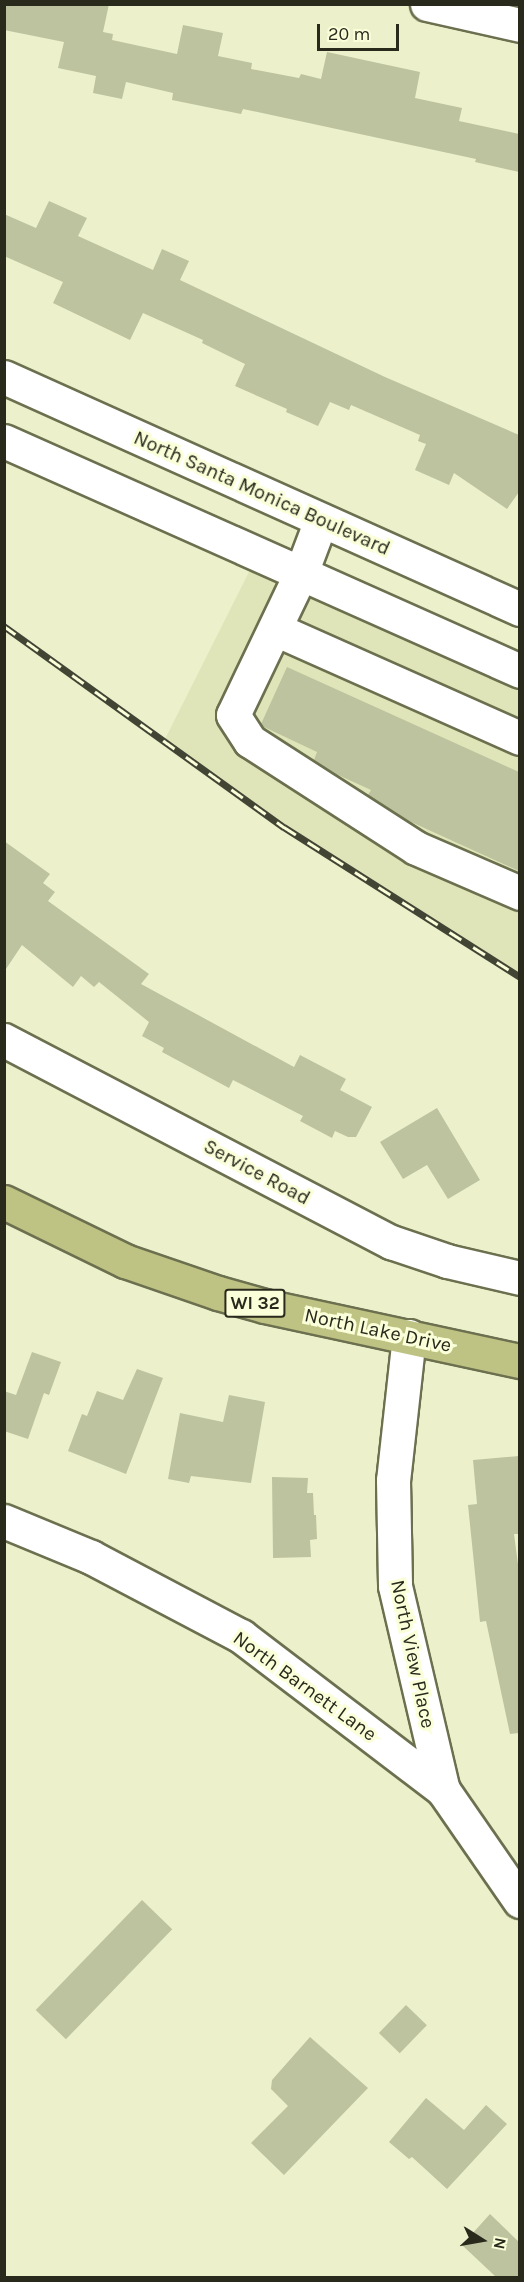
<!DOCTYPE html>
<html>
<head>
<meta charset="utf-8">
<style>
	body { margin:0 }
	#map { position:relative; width:524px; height:2282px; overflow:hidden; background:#ecf1cc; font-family:Karla,sans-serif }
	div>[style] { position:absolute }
	.built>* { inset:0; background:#dfe5b8 }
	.building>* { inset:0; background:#bec39f; transform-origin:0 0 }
	.roads { filter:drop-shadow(2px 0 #6c704f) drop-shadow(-2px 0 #6c704f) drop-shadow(0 2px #6c704f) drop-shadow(0 -2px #6c704f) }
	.minor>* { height:33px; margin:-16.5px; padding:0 16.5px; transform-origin:16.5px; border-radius:16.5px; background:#fff }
	.major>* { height:33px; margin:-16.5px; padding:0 16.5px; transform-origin:16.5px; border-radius:16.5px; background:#bec283 }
	.rail>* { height:7px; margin-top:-3.5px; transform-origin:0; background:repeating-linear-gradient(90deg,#faffd9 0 14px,#434534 0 28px); box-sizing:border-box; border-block:2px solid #434534 }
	span { translate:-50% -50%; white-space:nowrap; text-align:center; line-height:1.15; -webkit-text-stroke:6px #faffd9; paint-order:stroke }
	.shield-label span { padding:2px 4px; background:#faffd9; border:2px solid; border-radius:4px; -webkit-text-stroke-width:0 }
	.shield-label { font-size:18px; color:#292a1c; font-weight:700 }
	.street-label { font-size:20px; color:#292a1c }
	.frame { position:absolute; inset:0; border:6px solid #292a1c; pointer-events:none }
	.north { position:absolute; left:452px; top:2210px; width:60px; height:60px; -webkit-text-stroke:4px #faffd9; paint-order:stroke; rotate:101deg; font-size:16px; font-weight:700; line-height:24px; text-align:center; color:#292a1c }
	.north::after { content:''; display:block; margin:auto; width:21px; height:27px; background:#292a1c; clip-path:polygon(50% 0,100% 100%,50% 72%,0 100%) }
	.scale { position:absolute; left:317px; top:24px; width:82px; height:27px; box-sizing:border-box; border:3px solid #292a1c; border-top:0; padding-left:8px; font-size:18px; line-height:21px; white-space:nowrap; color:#292a1c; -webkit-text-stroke:4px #faffd9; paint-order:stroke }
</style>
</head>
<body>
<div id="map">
	<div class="built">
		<i style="clip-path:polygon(258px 554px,519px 671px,519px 977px,284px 827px,164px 741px)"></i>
	</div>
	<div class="building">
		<i style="clip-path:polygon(4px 4px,109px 4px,103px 32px,113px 34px,112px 40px,177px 54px,183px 25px,223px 33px,218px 56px,252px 63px,251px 69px,299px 78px,301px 74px,321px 79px,327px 52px,420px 72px,415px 98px,462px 108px,459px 121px,519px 134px,519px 172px,475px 162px,476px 159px,243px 109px,241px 114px,172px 100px,173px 93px,126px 82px,122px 99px,93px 93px,96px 76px,58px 68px,64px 42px,4px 30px)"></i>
		<i style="clip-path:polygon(49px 201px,87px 218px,78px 236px,153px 270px,162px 249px,189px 261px,180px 280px,385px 377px,519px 435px,519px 492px,507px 509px,454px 473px,449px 485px,415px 470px,426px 444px,418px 441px,420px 435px,351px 405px,349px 410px,330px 402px,318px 426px,286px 412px,287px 409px,235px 386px,245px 364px,202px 343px,203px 340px,143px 313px,130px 340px,53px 303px,63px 282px,4px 256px,4px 214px,36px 228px)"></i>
		<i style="clip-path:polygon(287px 667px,519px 772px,519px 871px,409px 821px,368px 795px,371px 790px,336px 774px,314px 760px,317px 752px,264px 727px,261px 724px)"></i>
		<i style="clip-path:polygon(4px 841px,50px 874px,43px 883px,55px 892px,48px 901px,149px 974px,141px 984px,294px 1067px,300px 1055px,346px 1079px,340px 1090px,372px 1107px,356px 1137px,348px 1137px,335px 1131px,332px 1138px,300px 1121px,303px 1116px,233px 1080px,229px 1088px,162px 1052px,164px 1048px,142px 1036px,149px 1022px,99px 982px,94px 987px,81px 976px,73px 987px,22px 945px,4px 972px)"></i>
		<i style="clip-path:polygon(437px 1108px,480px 1180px,448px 1199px,427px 1165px,403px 1179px,380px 1142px)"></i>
		<i style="clip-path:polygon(32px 1352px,61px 1362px,49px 1395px,44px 1393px,28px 1439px,4px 1431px,4px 1391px,16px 1395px)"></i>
		<i style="clip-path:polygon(137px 1369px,163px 1378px,126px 1474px,68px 1451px,82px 1414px,87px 1416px,97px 1391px,123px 1400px)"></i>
		<i style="clip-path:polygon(229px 1395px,265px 1402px,251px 1483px,191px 1476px,189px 1483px,168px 1479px,180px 1413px,223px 1422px)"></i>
		<i style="clip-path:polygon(519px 1456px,519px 1534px,514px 1534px,519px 1572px,519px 1733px,510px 1734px,486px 1621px,480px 1622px,468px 1505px,477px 1504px,473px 1460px)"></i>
		<i style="clip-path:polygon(272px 1477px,308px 1478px,307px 1493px,313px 1493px,314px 1515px,316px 1515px,317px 1539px,310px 1540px,311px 1557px,273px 1558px)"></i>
		<i style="left:142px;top:1900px;width:42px;height:153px;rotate:44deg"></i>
		<i style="left:406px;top:2005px;width:29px;height:39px;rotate:44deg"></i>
		<i style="clip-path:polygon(310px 2037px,368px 2088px,284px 2175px,251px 2143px,288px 2106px,271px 2089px,272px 2080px)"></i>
		<i style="clip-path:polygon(426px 2098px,464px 2130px,486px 2105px,507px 2124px,447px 2189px,412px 2157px,409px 2159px,389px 2142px)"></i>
		<i style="clip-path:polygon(490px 2214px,519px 2242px,519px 2277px,496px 2277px,462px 2245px)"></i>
	</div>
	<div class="roads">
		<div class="minor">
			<i style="left:427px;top:4px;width:95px;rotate:12.7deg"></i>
			<i style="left:4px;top:377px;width:566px;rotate:24.21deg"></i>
			<i style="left:4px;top:441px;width:565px;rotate:24.02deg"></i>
			<i style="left:321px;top:520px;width:57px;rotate:110.7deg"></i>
			<i style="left:301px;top:573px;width:157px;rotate:115.6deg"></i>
			<i style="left:233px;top:715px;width:31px;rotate:57deg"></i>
			<i style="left:250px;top:741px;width:197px;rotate:32.8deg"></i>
			<i style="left:416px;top:848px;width:113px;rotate:23.4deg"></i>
			<i style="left:275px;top:629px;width:268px;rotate:24deg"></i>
			<i style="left:4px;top:1040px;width:437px;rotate:27.6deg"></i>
			<i style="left:391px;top:1242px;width:59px;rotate:18.7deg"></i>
			<i style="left:447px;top:1261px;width:75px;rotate:13.1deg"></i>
			<i style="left:409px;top:1336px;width:145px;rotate:96.3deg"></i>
			<i style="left:393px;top:1480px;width:106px;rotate:88.9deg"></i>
			<i style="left:395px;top:1586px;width:210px;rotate:76.8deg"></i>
			<i style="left:4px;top:1521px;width:94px;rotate:22.5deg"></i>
			<i style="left:91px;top:1557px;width:170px;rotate:27.8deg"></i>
			<i style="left:241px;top:1636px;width:254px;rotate:37.3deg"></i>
			<i style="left:443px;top:1790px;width:135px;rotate:55.3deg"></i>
		</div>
		<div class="major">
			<i style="left:4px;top:1202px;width:135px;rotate:26deg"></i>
			<i style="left:125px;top:1261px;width:98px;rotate:19deg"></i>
			<i style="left:218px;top:1293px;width:49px;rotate:15.5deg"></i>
			<i style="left:265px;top:1306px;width:261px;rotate:12.2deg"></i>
		</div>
	</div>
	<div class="rail">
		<i style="left:4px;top:626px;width:345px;rotate:35.7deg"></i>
		<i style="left:284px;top:827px;width:280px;rotate:32.4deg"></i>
	</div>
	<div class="shield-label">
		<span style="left:255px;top:1303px">WI 32</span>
	</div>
	<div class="street-label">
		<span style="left:262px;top:493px;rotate:24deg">North Santa Monica Boulevard</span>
		<span style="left:257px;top:1172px;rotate:28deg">Service Road</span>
		<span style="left:378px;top:1330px;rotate:12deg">North Lake Drive</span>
		<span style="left:413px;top:1654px;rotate:78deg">North View Place</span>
		<span style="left:305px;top:1686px;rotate:36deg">North Barnett Lane</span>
	</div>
	<div class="frame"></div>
	<div class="north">N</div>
	<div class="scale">20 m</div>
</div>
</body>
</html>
